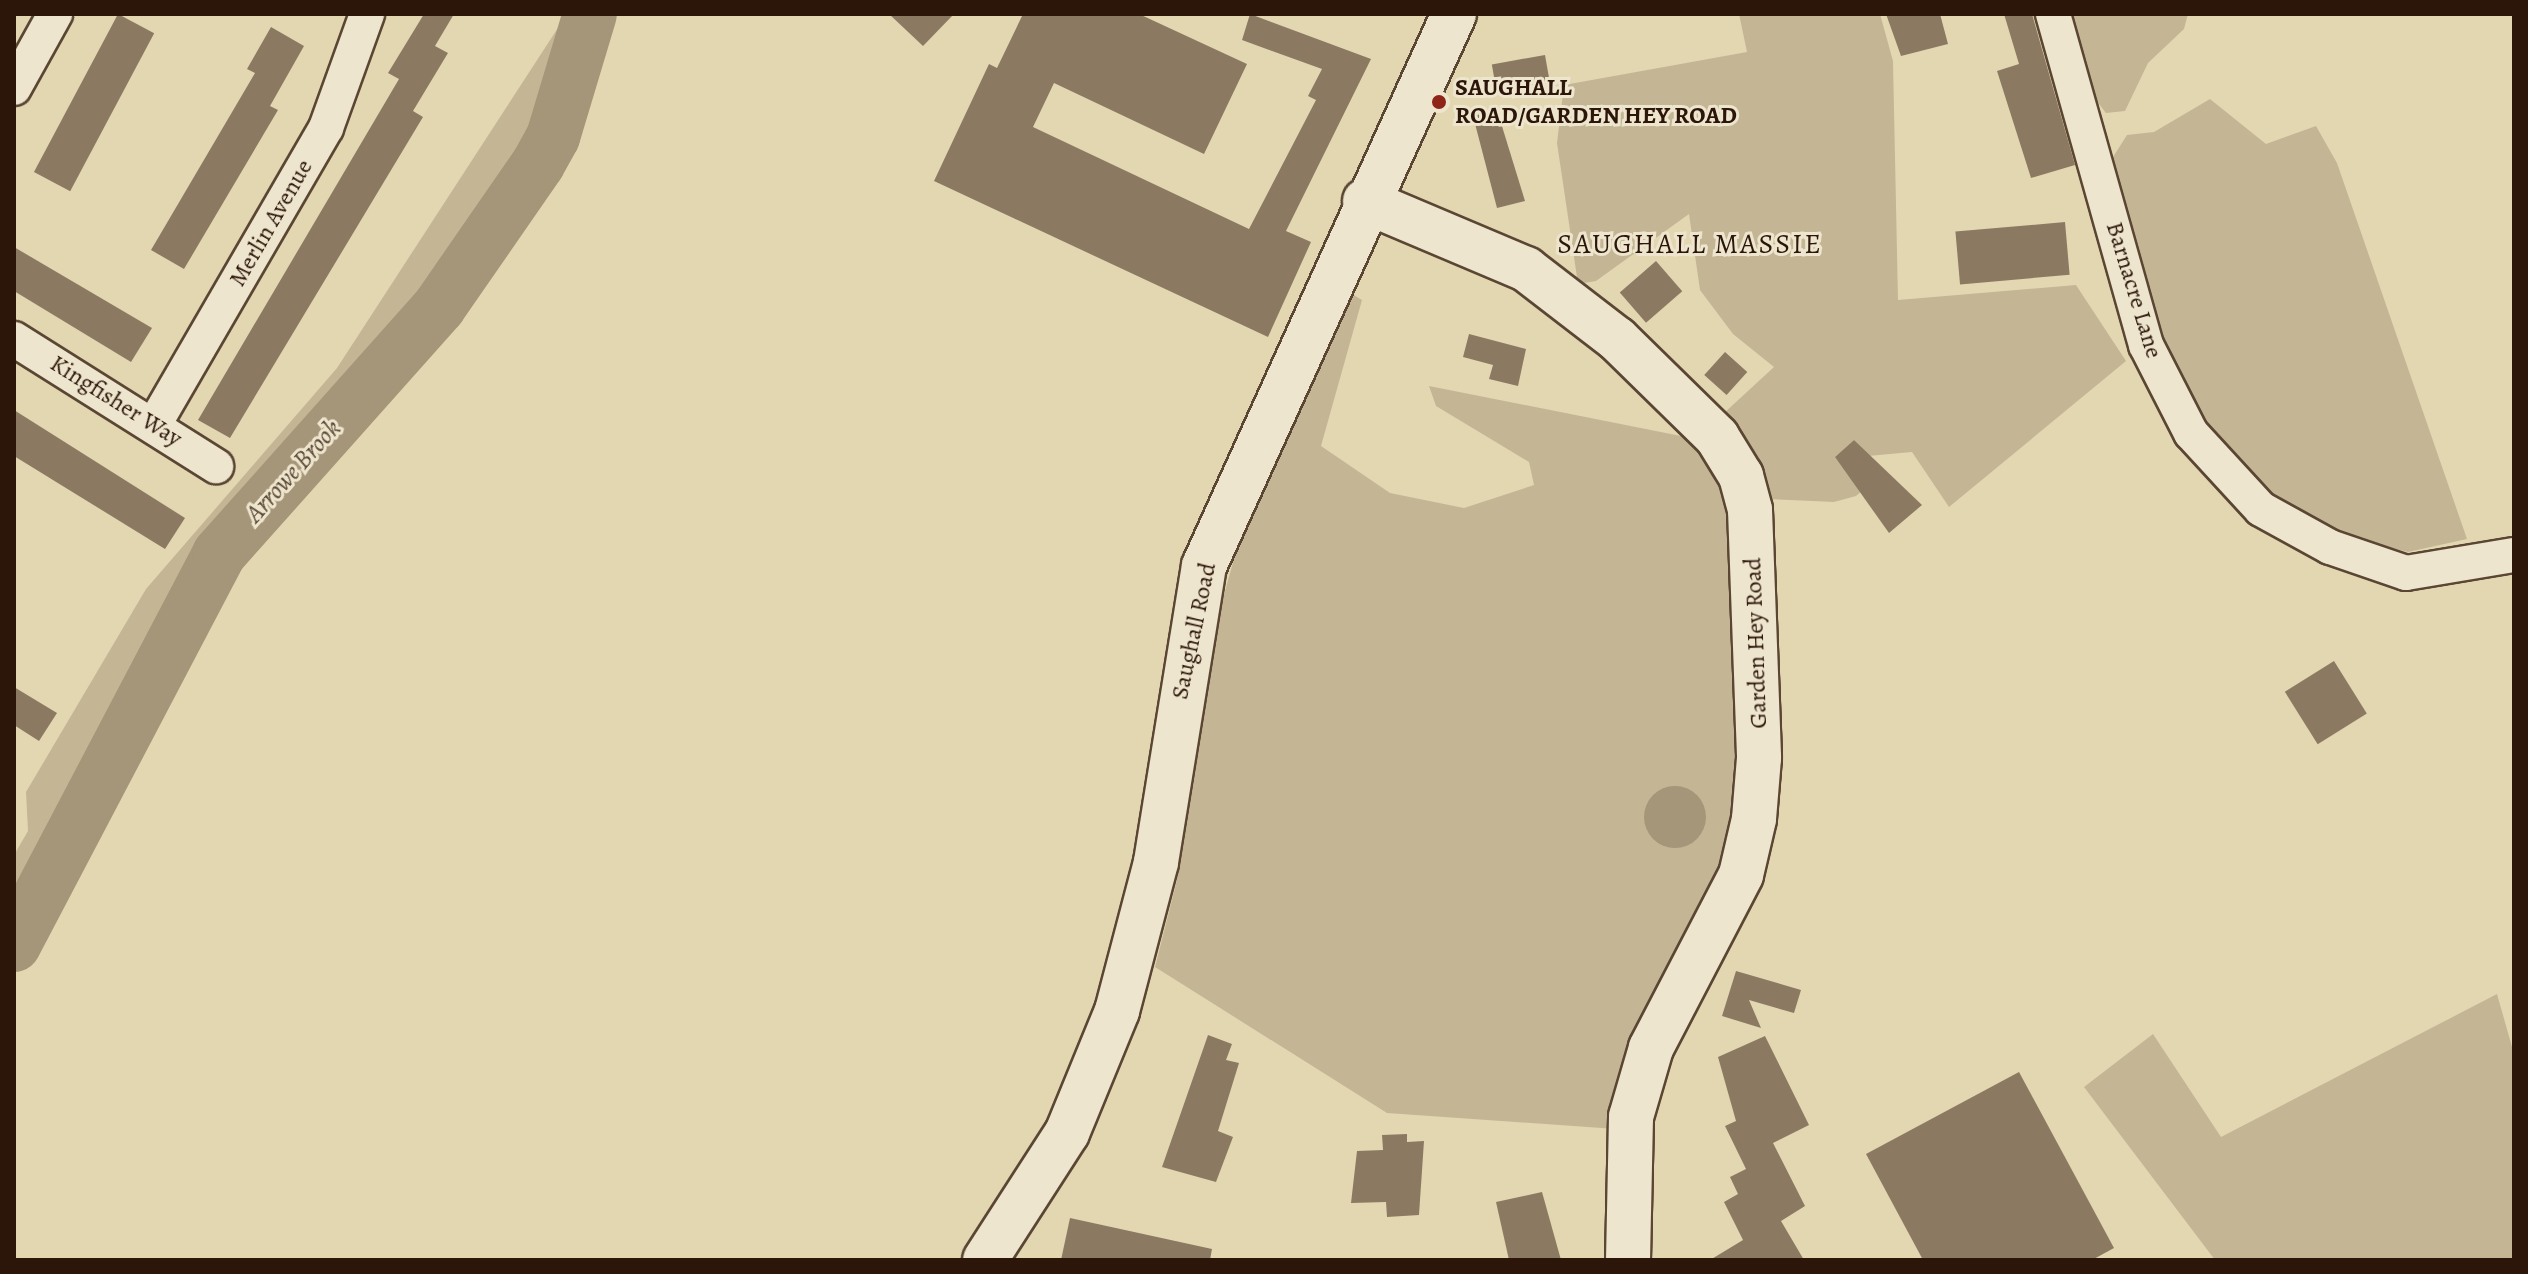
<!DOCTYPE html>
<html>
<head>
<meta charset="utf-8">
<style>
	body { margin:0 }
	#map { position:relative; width:2528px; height:1274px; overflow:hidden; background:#e3d7b2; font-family:Alegreya,serif }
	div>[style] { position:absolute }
	.green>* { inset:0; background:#c4b695 }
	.water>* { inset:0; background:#a59579 }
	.round { border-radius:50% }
	.river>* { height:54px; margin:-27px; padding:0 27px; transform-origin:27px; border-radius:27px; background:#a59579 }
	.building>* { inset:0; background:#8b7a61; transform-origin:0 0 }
	.roads { filter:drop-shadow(2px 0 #5a4633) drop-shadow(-2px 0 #5a4633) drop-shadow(0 2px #5a4633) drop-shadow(0 -2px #5a4633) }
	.street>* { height:34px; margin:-17px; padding:0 17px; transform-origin:17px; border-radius:17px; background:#ede5cd }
	.secondary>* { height:44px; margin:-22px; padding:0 22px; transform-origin:22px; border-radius:22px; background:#ede5cd }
	.dots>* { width:22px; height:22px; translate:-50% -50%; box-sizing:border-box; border:4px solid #ede5cd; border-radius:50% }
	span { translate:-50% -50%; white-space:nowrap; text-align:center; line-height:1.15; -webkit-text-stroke:6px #ede5cd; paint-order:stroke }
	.poi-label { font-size:24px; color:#2c1609; font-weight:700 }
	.left { translate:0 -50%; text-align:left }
	.street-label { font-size:24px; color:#2c1609 }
	.water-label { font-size:26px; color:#5c4936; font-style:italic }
	.quarter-label { font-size:28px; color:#2c1609; letter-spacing:2px }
	.frame { position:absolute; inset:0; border:16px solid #2c1609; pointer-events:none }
</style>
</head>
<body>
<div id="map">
	<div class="green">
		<i style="clip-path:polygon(567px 14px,590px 14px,553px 137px,439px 307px,219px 555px,14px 945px,14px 855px,28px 831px,26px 792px,146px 589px,337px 368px)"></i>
		<i style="clip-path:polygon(1739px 14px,1880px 14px,1893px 61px,1898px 300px,2076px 285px,2126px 361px,1949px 507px,1912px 452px,1868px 456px,1854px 440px,1835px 457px,1864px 489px,1856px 496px,1834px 502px,1767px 499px,1744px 435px,1732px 436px,1723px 414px,1774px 367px,1733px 334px,1700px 290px,1689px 214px,1596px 281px,1578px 284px,1557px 143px,1564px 85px,1747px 52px)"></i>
		<i style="clip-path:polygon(2066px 14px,2188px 14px,2184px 29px,2148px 63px,2125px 111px,2106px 113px,2088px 90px)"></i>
		<i style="clip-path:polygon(2210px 99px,2266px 144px,2316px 126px,2337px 163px,2467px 539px,2408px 552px,2341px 535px,2285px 508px,2241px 472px,2185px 389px,2139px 276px,2113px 157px,2127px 135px,2154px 132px)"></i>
		<i style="clip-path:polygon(1352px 294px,1362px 300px,1321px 446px,1390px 493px,1464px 508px,1534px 485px,1529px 462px,1436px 406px,1429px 386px,1701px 440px,1739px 522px,1739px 834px,1616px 1129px,1387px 1113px,1155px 967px,1177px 880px,1202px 673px,1239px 541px)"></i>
		<i style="clip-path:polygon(2497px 994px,2514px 1054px,2514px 1260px,2215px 1260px,2084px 1087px,2153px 1034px,2221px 1137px)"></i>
	</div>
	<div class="water">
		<i class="round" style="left:1644px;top:786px;width:62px;height:62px"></i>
	</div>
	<div class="river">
		<i style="left:14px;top:945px;width:441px;rotate:-62.3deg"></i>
		<i style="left:219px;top:554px;width:331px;rotate:-48.3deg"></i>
		<i style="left:439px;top:307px;width:174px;rotate:-55.3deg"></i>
		<i style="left:538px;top:164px;width:31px;rotate:-61deg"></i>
		<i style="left:553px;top:137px;width:128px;rotate:-73.3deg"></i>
	</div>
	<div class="building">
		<i style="left:118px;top:14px;width:41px;height:179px;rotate:28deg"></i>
		<i style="clip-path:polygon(424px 14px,454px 14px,435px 46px,448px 53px,413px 111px,423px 117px,230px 438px,198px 420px,399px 79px,388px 73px)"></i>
		<i style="clip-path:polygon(889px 14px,954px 14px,923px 46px)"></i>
		<i style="clip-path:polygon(1023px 14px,1139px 14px,1247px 64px,1204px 154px,1054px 83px,1033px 127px,1249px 229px,1316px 100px,1308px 96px,1322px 69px,1242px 40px,1250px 14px,1371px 59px,1286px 231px,1311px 242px,1268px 337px,934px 181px,989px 64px,997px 68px)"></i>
		<i style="clip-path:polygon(1886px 14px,1940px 14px,1948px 44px,1901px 56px)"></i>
		<i style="clip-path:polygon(2004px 14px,2032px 14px,2075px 165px,2031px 178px,1997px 71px,2019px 64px)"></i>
		<i style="clip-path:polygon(271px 27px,304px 46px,270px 106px,278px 110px,184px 269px,151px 250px,255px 73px,247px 69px)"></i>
		<i style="left:1545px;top:55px;width:28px;height:54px;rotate:80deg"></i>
		<i style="clip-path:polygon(1497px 110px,1525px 201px,1497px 208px,1473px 116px)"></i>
		<i style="left:2065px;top:222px;width:53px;height:110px;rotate:85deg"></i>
		<i style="clip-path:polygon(14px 247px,152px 328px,131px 362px,14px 291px)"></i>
		<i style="left:1656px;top:261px;width:40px;height:48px;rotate:49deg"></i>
		<i style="clip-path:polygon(1469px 334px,1526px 349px,1518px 386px,1489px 379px,1493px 365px,1463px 357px)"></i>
		<i style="left:1725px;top:352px;width:30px;height:31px;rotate:42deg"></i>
		<i style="clip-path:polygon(14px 410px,185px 518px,165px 549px,14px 456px)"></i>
		<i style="clip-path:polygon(1854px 440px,1922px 505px,1889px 533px,1835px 457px)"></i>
		<i style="left:2334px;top:661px;width:62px;height:58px;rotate:58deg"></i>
		<i style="clip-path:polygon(14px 687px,57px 713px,39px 741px,14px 725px)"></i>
		<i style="clip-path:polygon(1736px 971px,1801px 990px,1794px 1013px,1749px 1000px,1761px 1028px,1722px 1016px)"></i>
		<i style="clip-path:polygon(1208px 1035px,1232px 1044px,1226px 1060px,1239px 1063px,1218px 1131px,1233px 1137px,1216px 1182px,1162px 1167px)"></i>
		<i style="clip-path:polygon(1765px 1036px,1809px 1125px,1773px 1143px,1805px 1206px,1781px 1221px,1804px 1260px,1710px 1260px,1743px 1240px,1724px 1202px,1738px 1194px,1730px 1177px,1746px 1169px,1725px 1126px,1736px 1121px,1718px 1057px)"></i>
		<i style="clip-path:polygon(2019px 1072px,2114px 1248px,2092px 1260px,1923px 1260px,1866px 1154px)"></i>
		<i style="clip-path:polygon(1407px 1134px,1407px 1142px,1424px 1141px,1419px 1215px,1387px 1217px,1386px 1202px,1351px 1203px,1357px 1151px,1383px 1150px,1382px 1135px)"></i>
		<i style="clip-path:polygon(1542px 1192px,1561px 1260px,1509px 1260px,1496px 1202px)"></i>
		<i style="clip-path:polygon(1070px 1218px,1212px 1249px,1210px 1260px,1061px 1260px)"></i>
	</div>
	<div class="roads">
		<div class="street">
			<i style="left:2053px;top:14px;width:344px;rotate:74.3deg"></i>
			<i style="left:2146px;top:345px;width:99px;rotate:62.9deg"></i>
			<i style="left:2191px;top:433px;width:103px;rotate:47.4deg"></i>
			<i style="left:2261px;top:509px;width:79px;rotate:28.8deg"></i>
			<i style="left:2330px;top:547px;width:80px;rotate:18.9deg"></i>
			<i style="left:2406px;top:573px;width:109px;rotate:-9.5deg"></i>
			<i style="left:14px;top:88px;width:85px;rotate:-61deg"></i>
			<i style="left:14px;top:339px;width:239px;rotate:32.2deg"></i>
			<i style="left:155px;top:423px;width:341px;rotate:-59.9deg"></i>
			<i style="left:326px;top:128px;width:121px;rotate:-70.2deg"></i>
		</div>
		<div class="secondary">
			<i style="left:1365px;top:201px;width:175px;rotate:22.9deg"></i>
			<i style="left:1526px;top:269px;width:115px;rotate:37.6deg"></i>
			<i style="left:1617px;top:339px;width:140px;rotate:44.4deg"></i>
			<i style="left:1717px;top:437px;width:46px;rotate:58.4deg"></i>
			<i style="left:1741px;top:476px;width:35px;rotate:75deg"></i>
			<i style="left:1750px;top:510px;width:248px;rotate:87.9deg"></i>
			<i style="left:1759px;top:758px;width:61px;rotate:94.7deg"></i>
			<i style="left:1754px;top:819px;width:57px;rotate:103.1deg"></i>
			<i style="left:1741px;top:875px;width:195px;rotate:117.5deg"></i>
			<i style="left:1651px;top:1048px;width:72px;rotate:106.2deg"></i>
			<i style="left:1631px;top:1117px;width:143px;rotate:91.2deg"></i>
			<i style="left:985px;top:1260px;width:151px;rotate:-57.2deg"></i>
			<i style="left:1067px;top:1133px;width:132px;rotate:-67.7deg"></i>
			<i style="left:1117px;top:1011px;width:154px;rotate:-75.3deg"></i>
			<i style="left:1156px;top:862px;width:300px;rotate:-80.8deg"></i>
			<i style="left:1204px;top:566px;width:606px;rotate:-65.63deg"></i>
		</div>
	</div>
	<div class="dots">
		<i style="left:1439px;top:102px;background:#8f2418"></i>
	</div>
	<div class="poi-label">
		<span class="left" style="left:1455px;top:102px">SAUGHALL<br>ROAD/GARDEN HEY ROAD</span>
	</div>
	<div class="street-label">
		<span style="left:271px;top:223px;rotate:-60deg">Merlin Avenue</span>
		<span style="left:2134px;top:290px;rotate:73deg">Barnacre Lane</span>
		<span style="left:116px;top:401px;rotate:32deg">Kingfisher Way</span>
		<span style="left:1194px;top:631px;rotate:-78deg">Saughall Road</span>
		<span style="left:1756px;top:643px;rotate:-92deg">Garden Hey Road</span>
	</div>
	<div class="water-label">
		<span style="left:293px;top:471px;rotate:-48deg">Arrowe Brook</span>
	</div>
	<div class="quarter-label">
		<span style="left:1690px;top:244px">SAUGHALL MASSIE</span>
	</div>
	<div class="frame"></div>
</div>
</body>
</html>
